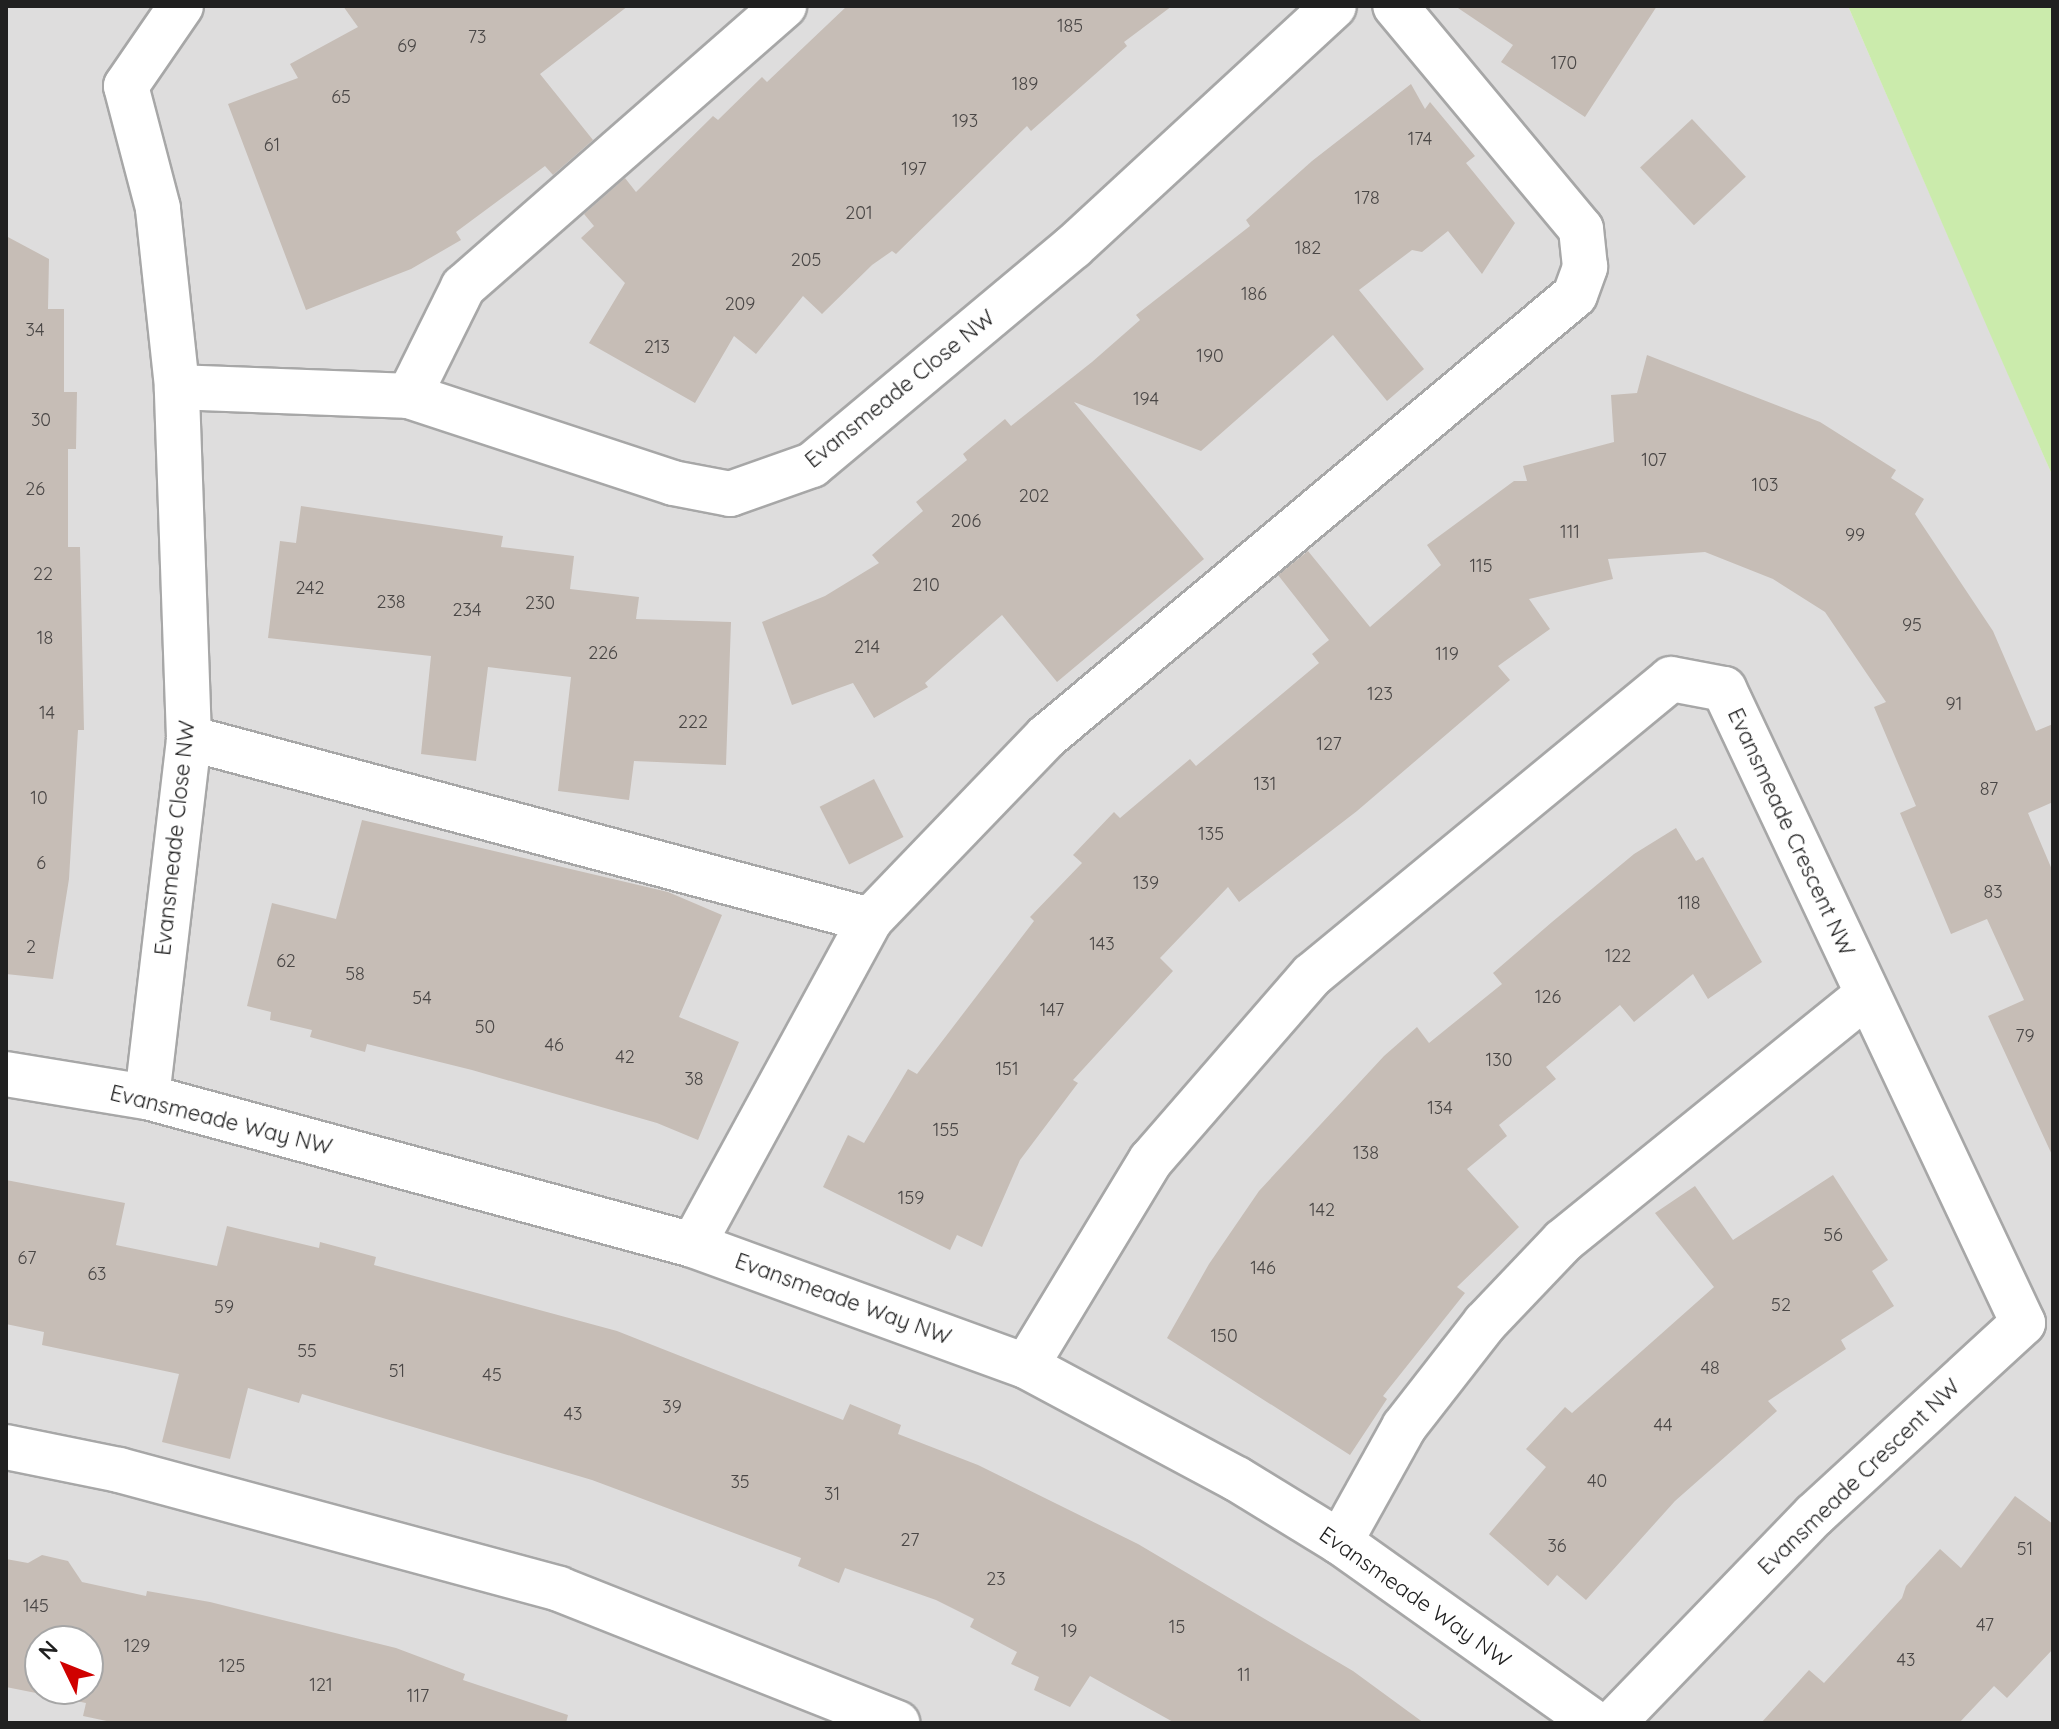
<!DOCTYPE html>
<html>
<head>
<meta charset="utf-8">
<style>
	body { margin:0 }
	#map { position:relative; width:2059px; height:1729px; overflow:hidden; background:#f1ede7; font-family:Quicksand,sans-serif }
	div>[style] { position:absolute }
	.residential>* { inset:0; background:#dedddd }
	.grass>* { inset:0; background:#cbebac }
	.building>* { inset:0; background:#c6bdb6; transform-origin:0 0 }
	.roads { filter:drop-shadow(2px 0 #a7a7a7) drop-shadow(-2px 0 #a7a7a7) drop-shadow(0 2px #a7a7a7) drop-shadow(0 -2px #a7a7a7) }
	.minor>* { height:44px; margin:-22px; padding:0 22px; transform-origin:22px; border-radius:22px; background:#fff }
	span { translate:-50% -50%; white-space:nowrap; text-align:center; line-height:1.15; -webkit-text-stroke:6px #fff; paint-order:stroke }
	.number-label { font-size:18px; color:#4a4746 }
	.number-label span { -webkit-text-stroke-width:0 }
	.street-label { font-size:22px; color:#202020 }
	.frame { position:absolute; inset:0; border:8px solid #202020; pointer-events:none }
	.north { position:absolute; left:24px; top:1625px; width:80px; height:80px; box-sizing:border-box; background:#fff; border:2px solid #a6a6a6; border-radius:50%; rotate:313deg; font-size:22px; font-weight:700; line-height:32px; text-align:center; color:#202020 }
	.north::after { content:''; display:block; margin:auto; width:28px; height:36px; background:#d00100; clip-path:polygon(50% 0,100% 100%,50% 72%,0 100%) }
</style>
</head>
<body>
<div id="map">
	<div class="residential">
		<i style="clip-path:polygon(evenodd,6px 6px,1848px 6px,2053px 477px,2053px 1723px,6px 1723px,6px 6px,40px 1641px,88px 1641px,88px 1689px,40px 1689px,40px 1641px)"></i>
	</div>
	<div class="grass">
		<i style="clip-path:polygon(1848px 6px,2053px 6px,2053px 477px,1991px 336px)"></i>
	</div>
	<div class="building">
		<i style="clip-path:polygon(343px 6px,628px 6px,540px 74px,593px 140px,553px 175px,545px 166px,456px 232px,461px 240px,411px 269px,306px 310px,228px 104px,298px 78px,290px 64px,358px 27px)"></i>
		<i style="clip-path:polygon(847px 6px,1172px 6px,1124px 42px,1127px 46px,1031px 131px,1027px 126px,896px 254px,892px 251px,872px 265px,822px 314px,803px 296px,756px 354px,734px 336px,695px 403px,589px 343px,625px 283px,581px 238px,594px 226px,584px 214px,625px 178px,636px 192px,713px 116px,718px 120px,762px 77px,767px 82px)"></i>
		<i style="clip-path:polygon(1455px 6px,1657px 6px,1585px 117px,1501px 62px,1513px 45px)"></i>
		<i style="clip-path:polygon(1411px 84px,1425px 109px,1430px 102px,1475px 156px,1466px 163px,1515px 223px,1482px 274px,1448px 231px,1422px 252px,1412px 250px,1359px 290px,1424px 369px,1387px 401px,1333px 335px,1201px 451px,1074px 402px,1204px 559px,1057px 682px,1002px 615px,925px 683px,928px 687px,874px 718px,853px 683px,792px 705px,762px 622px,825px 596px,879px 563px,872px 555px,923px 511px,916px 502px,967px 460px,963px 454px,1005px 419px,1011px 426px,1092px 362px,1140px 320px,1136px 315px,1250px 226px,1246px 220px,1312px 161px)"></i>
		<i style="left:1692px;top:119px;width:79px;height:71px;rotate:47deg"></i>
		<i style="clip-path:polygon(6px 236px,49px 259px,48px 309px,64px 309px,64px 392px,77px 392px,76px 449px,68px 449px,68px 547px,80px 547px,84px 730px,78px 730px,69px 879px,53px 979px,6px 974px)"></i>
		<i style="clip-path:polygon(1647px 355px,1820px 422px,1896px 470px,1891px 478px,1924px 499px,1915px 514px,1993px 631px,2036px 731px,2053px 724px,2053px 802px,2028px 813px,2053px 872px,2053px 1157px,1988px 1016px,2024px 1000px,1987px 919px,1951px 934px,1900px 813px,1916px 806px,1874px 707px,1886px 702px,1825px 612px,1773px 579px,1705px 552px,1608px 559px,1613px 579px,1529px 599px,1550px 629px,1498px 666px,1510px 680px,1357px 811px,1239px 902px,1228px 887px,1160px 958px,1173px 971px,1073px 1080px,1078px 1083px,1020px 1160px,982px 1247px,957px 1235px,950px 1250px,823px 1187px,848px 1135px,864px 1143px,908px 1069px,917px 1074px,1034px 921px,1030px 917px,1082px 863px,1073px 855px,1114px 812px,1120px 818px,1190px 759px,1196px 766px,1319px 663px,1312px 654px,1329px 640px,1278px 575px,1308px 551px,1370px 627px,1441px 565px,1427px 545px,1514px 481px,1527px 481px,1523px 466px,1614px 442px,1611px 395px,1637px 393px)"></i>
		<i style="clip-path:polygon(301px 506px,503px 536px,501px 547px,574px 556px,570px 589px,639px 597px,636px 619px,731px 622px,726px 765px,634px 761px,629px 800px,558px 791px,571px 677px,488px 667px,476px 761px,421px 754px,431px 656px,268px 638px,280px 541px,296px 543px)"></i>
		<i style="left:874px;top:779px;width:65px;height:61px;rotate:63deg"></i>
		<i style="clip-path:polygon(362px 820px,668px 892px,722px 915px,679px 1017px,739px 1042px,698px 1140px,657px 1123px,472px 1070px,367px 1044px,365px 1052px,310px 1037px,312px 1030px,270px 1020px,271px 1012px,247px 1006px,272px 903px,336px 919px)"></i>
		<i style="clip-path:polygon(1676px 828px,1696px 861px,1703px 857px,1762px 962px,1708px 999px,1693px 974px,1634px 1022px,1620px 1005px,1546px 1067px,1556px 1079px,1499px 1125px,1507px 1136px,1467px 1169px,1519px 1227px,1457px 1287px,1465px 1293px,1383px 1396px,1387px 1399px,1350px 1455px,1167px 1338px,1209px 1264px,1259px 1191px,1384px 1056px,1417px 1027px,1429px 1043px,1502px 984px,1493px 973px,1552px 922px,1634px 854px)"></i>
		<i style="clip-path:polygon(1833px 1175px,1888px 1260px,1872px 1271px,1894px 1306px,1841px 1340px,1846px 1349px,1768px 1401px,1777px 1411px,1675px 1501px,1586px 1600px,1557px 1575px,1548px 1586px,1489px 1534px,1546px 1467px,1526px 1449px,1565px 1407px,1572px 1413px,1714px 1287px,1655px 1213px,1695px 1186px,1733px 1240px)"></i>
		<i style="clip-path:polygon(6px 1180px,125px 1203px,116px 1245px,217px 1266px,227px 1226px,319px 1248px,320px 1242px,376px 1257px,374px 1265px,617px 1331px,843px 1420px,850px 1404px,901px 1425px,898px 1434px,978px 1465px,1138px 1544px,1353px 1671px,1424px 1723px,1175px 1723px,1090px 1676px,1070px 1707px,1034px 1690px,1039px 1677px,1011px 1664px,1017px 1652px,970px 1627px,974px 1619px,936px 1600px,845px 1568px,839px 1583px,798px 1566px,801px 1558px,592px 1480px,302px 1394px,299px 1403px,248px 1388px,230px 1459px,162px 1442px,179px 1374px,42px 1345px,44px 1332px,6px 1324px)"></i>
		<i style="clip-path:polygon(2015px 1496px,2053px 1524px,2053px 1649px,2007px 1698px,1994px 1686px,1959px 1723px,1761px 1723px,1809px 1670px,1824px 1683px,1902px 1598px,1906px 1586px,1940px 1549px,1961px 1568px)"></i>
		<i style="clip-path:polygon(evenodd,42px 1555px,68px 1561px,82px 1582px,146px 1596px,147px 1591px,210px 1602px,396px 1648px,465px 1674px,463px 1680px,568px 1715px,566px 1723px,116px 1723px,83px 1716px,86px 1703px,6px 1687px,6px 1559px,28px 1563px,42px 1555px,40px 1641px,88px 1641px,88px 1689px,40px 1689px,40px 1641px)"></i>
	</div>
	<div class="roads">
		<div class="minor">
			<i style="left:177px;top:387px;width:232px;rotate:2.2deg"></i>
			<i style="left:409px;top:396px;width:278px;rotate:18.2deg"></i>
			<i style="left:673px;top:483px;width:58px;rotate:10.9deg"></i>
			<i style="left:730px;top:494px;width:87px;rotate:-19.5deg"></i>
			<i style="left:812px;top:465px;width:340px;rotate:-39.9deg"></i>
			<i style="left:1073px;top:247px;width:355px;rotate:-42.7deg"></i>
			<i style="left:409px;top:396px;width:122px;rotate:-63.6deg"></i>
			<i style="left:463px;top:287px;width:427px;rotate:-41.2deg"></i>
			<i style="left:189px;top:738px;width:705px;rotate:14.96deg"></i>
			<i style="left:6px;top:1074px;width:143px;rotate:9.3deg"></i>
			<i style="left:147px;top:1097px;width:566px;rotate:15.17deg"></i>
			<i style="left:693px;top:1245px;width:354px;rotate:20deg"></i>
			<i style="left:1026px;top:1366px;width:239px;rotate:28.2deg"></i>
			<i style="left:1237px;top:1479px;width:121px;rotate:31.5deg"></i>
			<i style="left:1340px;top:1542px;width:313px;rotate:35.4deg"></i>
			<i style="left:147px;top:1097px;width:361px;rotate:-83.3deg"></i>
			<i style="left:189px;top:738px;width:351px;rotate:-92deg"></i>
			<i style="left:177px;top:387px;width:180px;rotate:-96.1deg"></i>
			<i style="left:158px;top:208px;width:126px;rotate:-104.7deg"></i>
			<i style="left:126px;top:86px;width:97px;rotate:-55.5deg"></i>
			<i style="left:693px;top:1245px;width:370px;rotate:-61.4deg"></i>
			<i style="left:870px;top:920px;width:254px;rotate:-46.1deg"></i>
			<i style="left:1046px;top:737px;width:689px;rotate:-39.88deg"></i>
			<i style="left:1575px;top:295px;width:30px;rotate:-70deg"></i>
			<i style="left:1585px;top:267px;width:38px;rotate:-96deg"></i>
			<i style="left:1581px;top:229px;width:290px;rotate:-129.8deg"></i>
			<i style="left:1026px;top:1366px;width:241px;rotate:-58.8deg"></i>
			<i style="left:1151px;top:1160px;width:245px;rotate:-49deg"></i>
			<i style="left:1312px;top:975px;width:465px;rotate:-39.5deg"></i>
			<i style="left:1671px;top:679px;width:54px;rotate:10.7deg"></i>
			<i style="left:1724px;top:689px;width:701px;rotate:64.75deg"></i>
			<i style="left:2023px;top:1323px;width:284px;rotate:137.4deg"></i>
			<i style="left:1814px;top:1515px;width:289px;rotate:134deg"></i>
			<i style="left:6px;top:1447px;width:115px;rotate:11.5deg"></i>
			<i style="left:119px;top:1470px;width:456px;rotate:15.1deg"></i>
			<i style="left:559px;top:1589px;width:364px;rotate:21.6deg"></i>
			<i style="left:1340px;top:1542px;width:132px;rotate:-60.9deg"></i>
			<i style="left:1404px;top:1427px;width:132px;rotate:-52.1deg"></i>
			<i style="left:1485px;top:1323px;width:113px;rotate:-46.4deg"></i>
			<i style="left:1563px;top:1241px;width:390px;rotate:-39deg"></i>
		</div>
	</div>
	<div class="number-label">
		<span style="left:1070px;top:26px">185</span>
		<span style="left:477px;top:37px">73</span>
		<span style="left:407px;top:46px">69</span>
		<span style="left:1564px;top:63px">170</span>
		<span style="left:1025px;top:84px">189</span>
		<span style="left:341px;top:97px">65</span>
		<span style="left:965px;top:121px">193</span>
		<span style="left:1420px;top:139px">174</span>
		<span style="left:272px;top:145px">61</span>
		<span style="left:914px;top:169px">197</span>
		<span style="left:1367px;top:198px">178</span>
		<span style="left:859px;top:213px">201</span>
		<span style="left:1308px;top:248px">182</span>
		<span style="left:806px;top:260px">205</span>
		<span style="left:1254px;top:294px">186</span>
		<span style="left:740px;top:304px">209</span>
		<span style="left:35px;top:330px">34</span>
		<span style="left:657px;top:347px">213</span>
		<span style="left:1210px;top:356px">190</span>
		<span style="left:1146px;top:399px">194</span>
		<span style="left:41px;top:420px">30</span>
		<span style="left:1654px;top:460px">107</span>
		<span style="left:1765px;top:485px">103</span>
		<span style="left:35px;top:489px">26</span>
		<span style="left:1034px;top:496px">202</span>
		<span style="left:966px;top:521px">206</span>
		<span style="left:1570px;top:532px">111</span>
		<span style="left:1855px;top:535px">99</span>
		<span style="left:1481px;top:566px">115</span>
		<span style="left:43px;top:574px">22</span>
		<span style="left:926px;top:585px">210</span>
		<span style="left:310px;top:588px">242</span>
		<span style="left:391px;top:602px">238</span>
		<span style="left:540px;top:603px">230</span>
		<span style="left:467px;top:610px">234</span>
		<span style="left:1912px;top:625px">95</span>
		<span style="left:45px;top:638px">18</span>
		<span style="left:867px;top:647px">214</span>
		<span style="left:603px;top:653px">226</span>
		<span style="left:1447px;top:654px">119</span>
		<span style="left:1380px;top:694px">123</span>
		<span style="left:1954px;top:704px">91</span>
		<span style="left:47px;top:713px">14</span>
		<span style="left:693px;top:722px">222</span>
		<span style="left:1329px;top:744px">127</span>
		<span style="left:1265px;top:784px">131</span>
		<span style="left:1989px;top:789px">87</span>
		<span style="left:39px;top:798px">10</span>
		<span style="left:1211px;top:834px">135</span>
		<span style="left:41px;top:863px">6</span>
		<span style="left:1146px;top:883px">139</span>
		<span style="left:1993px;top:892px">83</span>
		<span style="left:1689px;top:903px">118</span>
		<span style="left:1102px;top:944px">143</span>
		<span style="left:31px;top:947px">2</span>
		<span style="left:1618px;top:956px">122</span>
		<span style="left:286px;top:961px">62</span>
		<span style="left:355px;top:974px">58</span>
		<span style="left:1548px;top:997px">126</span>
		<span style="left:422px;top:998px">54</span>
		<span style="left:1052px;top:1010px">147</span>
		<span style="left:485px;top:1027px">50</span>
		<span style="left:2025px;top:1036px">79</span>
		<span style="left:554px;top:1045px">46</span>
		<span style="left:625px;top:1057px">42</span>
		<span style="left:1499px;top:1060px">130</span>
		<span style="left:1007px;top:1069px">151</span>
		<span style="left:694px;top:1079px">38</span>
		<span style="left:1440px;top:1108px">134</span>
		<span style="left:946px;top:1130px">155</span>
		<span style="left:1366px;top:1153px">138</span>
		<span style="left:911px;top:1198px">159</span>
		<span style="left:1322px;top:1210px">142</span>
		<span style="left:1833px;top:1235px">56</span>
		<span style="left:27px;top:1258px">67</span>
		<span style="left:1263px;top:1268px">146</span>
		<span style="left:97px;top:1274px">63</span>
		<span style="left:1781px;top:1305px">52</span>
		<span style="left:224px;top:1307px">59</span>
		<span style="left:1224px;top:1336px">150</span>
		<span style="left:307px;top:1351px">55</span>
		<span style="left:1710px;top:1368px">48</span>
		<span style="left:397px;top:1371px">51</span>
		<span style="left:492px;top:1375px">45</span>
		<span style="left:672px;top:1407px">39</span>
		<span style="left:573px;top:1414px">43</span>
		<span style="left:1663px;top:1425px">44</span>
		<span style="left:1597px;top:1481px">40</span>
		<span style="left:740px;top:1482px">35</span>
		<span style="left:832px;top:1494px">31</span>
		<span style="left:910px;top:1540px">27</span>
		<span style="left:1557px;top:1546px">36</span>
		<span style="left:2025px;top:1549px">51</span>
		<span style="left:996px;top:1579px">23</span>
		<span style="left:36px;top:1606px">145</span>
		<span style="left:1985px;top:1625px">47</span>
		<span style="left:1177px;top:1627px">15</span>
		<span style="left:1069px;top:1631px">19</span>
		<span style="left:137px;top:1646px">129</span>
		<span style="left:1906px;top:1660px">43</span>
		<span style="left:232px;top:1666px">125</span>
		<span style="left:1244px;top:1675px">11</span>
		<span style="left:321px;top:1685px">121</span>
		<span style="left:418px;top:1696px">117</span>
	</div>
	<div class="street-label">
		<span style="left:900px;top:389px;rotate:-39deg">Evansmeade Close NW</span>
		<span style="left:1791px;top:832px;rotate:65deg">Evansmeade Crescent NW</span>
		<span style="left:175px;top:838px;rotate:-84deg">Evansmeade Close NW</span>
		<span style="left:221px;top:1120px;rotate:14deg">Evansmeade Way NW</span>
		<span style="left:843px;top:1299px;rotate:20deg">Evansmeade Way NW</span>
		<span style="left:1859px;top:1477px;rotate:-44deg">Evansmeade Crescent NW</span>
		<span style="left:1415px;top:1597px;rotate:35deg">Evansmeade Way NW</span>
	</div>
	<div class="frame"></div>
	<div class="north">N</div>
</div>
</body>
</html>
